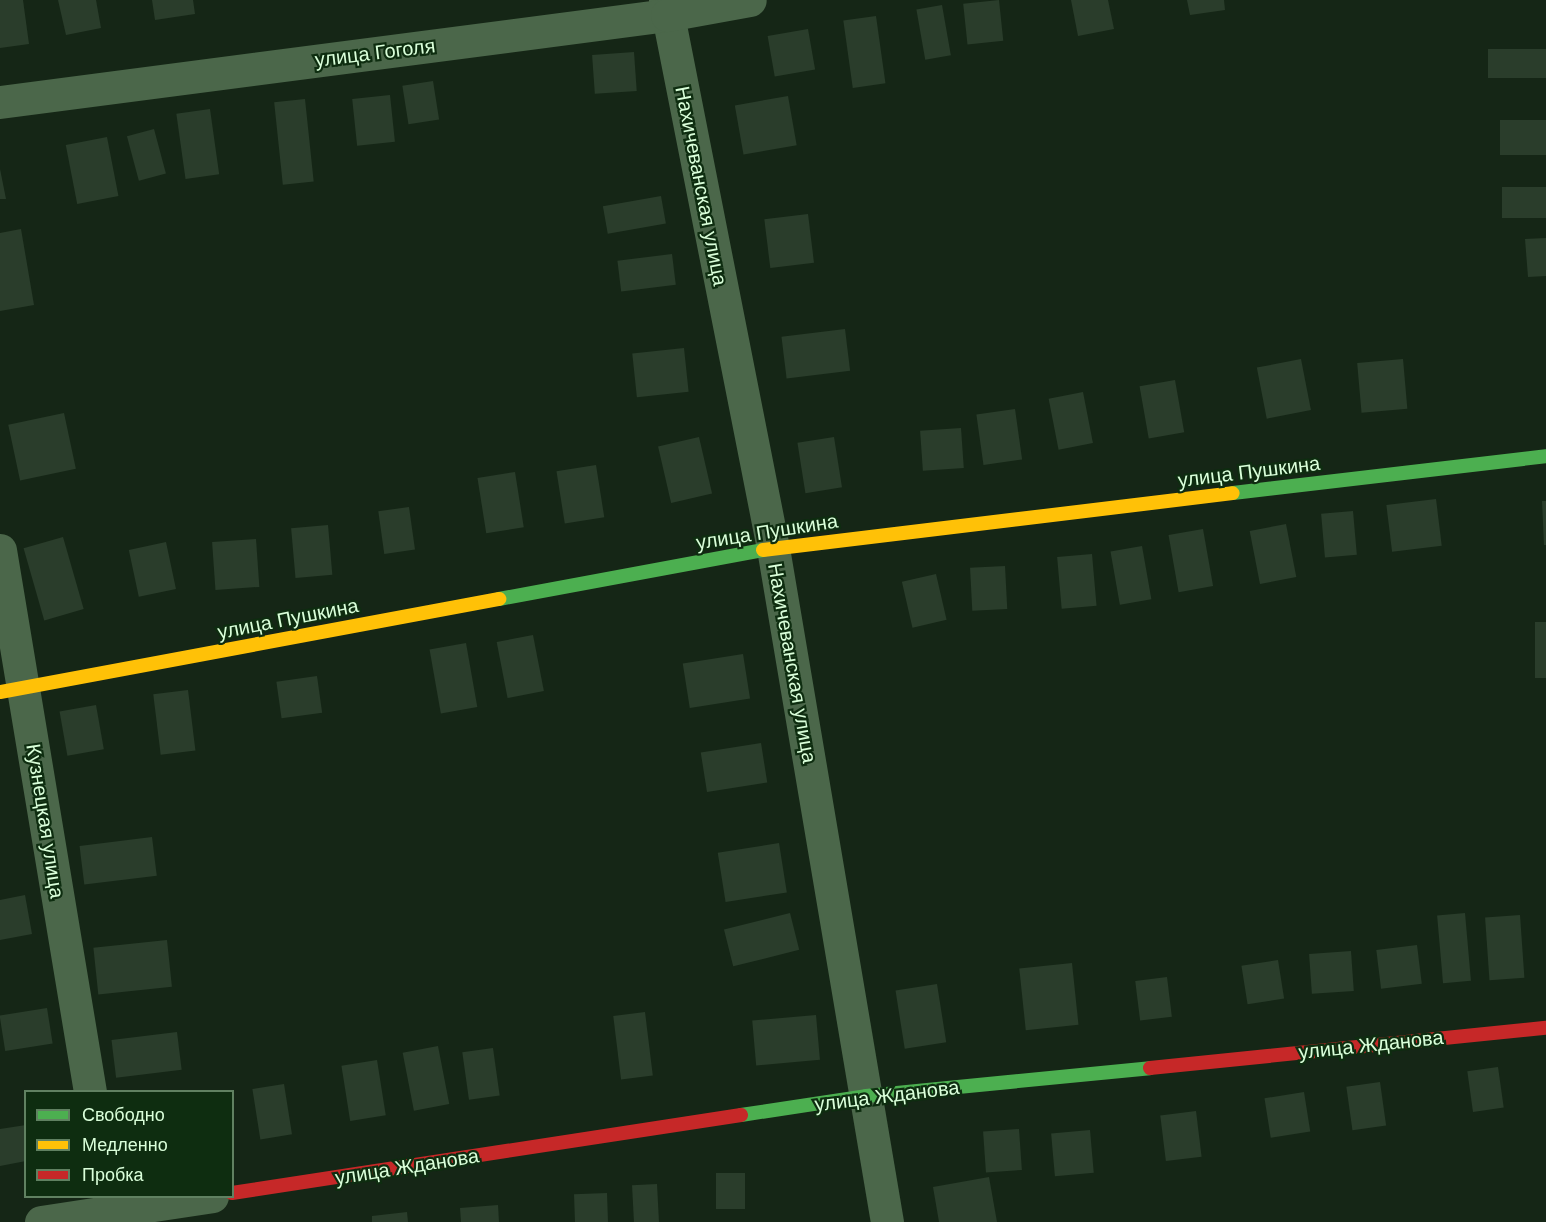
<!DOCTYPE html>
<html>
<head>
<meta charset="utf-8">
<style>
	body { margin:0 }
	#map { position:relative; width:1546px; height:1222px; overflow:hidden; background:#152616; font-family:Arial,sans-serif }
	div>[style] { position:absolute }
	.building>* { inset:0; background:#2a3d2b; transform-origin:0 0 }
	.street>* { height:33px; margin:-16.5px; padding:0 16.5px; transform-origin:16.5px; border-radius:16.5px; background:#4b674a }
	.fast>* { height:14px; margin:-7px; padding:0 7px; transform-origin:7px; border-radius:7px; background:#4caf50 }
	.slow>* { height:14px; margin:-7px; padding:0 7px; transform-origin:7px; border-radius:7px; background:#ffc107 }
	.jam>* { height:14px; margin:-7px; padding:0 7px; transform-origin:7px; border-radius:7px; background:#c62828 }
	span { translate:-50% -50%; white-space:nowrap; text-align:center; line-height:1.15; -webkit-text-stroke:4.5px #0e2d10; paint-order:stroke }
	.street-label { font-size:20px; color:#daffda }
	.legend { position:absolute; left:24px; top:1090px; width:210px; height:108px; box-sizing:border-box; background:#0e2d10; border:2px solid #608161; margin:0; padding:8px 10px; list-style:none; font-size:18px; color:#daffda }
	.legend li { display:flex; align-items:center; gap:12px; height:30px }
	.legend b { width:30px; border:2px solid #608161 }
</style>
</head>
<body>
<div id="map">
	<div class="building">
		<i style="clip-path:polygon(0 0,23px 0,29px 44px,0 48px)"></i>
		<i style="clip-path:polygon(58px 0,96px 0,101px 28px,66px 35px)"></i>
		<i style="clip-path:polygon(152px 0,193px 0,195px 14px,155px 20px)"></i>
		<i style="left:999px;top:0;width:41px;height:36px;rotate:84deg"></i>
		<i style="clip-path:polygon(1071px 0,1108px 0,1114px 29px,1078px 36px)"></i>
		<i style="clip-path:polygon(1187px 0,1224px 0,1225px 10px,1190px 15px)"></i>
		<i style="left:942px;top:5px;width:51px;height:26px;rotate:80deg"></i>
		<i style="left:876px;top:16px;width:68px;height:33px;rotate:82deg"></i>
		<i style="left:808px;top:29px;width:41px;height:41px;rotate:80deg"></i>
		<i style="left:1546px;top:49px;width:29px;height:58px;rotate:90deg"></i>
		<i style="left:634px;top:52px;width:39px;height:42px;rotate:86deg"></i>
		<i style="left:433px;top:81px;width:39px;height:31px;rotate:81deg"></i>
		<i style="left:390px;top:95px;width:47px;height:38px;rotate:84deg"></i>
		<i style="left:788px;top:96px;width:50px;height:54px;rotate:80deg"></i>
		<i style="left:305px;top:99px;width:83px;height:31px;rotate:84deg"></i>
		<i style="left:210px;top:109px;width:66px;height:34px;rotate:82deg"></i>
		<i style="left:1546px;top:120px;width:35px;height:46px;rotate:90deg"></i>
		<i style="left:154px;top:129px;width:46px;height:28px;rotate:75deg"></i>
		<i style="left:107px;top:137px;width:60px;height:42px;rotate:79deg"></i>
		<i style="clip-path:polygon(0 169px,6px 199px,0 199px)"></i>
		<i style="left:1546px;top:187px;width:31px;height:44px;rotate:90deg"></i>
		<i style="left:661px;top:196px;width:28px;height:59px;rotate:80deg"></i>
		<i style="left:808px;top:214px;width:49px;height:44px;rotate:83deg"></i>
		<i style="clip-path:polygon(21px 229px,34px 305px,0 311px,0 233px)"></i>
		<i style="clip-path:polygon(1546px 238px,1546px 276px,1528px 277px,1525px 239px)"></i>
		<i style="left:672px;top:254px;width:31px;height:55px;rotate:83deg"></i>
		<i style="left:845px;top:329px;width:42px;height:64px;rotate:83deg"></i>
		<i style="left:684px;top:348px;width:44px;height:52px;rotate:84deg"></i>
		<i style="left:1301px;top:359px;width:52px;height:45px;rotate:79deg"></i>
		<i style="left:1403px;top:359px;width:50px;height:46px;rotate:85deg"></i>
		<i style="left:1175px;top:380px;width:53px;height:36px;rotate:80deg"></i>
		<i style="left:1083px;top:392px;width:52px;height:35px;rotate:79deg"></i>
		<i style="left:1015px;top:409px;width:51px;height:39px;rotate:82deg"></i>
		<i style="left:64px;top:413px;width:57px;height:57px;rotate:78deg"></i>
		<i style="left:961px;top:428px;width:40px;height:41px;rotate:86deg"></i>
		<i style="left:699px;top:437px;width:58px;height:42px;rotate:77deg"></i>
		<i style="left:834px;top:437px;width:51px;height:37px;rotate:81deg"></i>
		<i style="left:596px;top:465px;width:53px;height:40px;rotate:81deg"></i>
		<i style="left:515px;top:472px;width:56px;height:38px;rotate:81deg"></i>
		<i style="left:1436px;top:499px;width:47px;height:50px;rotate:83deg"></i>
		<i style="clip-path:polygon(1542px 501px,1546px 501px,1546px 545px,1544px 545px)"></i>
		<i style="left:409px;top:507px;width:43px;height:31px;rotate:82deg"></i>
		<i style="left:1353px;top:511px;width:44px;height:32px;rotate:85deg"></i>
		<i style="left:1286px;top:524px;width:54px;height:37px;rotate:79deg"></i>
		<i style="left:328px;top:525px;width:50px;height:37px;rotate:85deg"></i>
		<i style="left:1203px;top:529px;width:58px;height:35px;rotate:80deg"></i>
		<i style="left:63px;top:537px;width:75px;height:41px;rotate:74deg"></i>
		<i style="left:256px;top:539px;width:48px;height:44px;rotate:86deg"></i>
		<i style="left:166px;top:542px;width:48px;height:38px;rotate:78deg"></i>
		<i style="left:1142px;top:546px;width:54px;height:32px;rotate:80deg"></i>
		<i style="left:1092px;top:554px;width:52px;height:35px;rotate:85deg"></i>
		<i style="left:1005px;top:566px;width:43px;height:35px;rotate:87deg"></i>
		<i style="left:936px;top:574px;width:47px;height:35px;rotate:77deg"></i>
		<i style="left:1535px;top:622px;width:11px;height:56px"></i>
		<i style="left:533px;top:635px;width:57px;height:37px;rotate:79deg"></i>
		<i style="left:466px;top:643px;width:65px;height:37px;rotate:80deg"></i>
		<i style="left:743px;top:654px;width:45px;height:61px;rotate:81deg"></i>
		<i style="left:317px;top:676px;width:37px;height:41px;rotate:82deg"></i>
		<i style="left:188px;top:690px;width:61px;height:35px;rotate:83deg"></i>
		<i style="left:96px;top:705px;width:45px;height:37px;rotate:80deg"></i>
		<i style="left:761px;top:743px;width:40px;height:61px;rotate:81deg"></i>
		<i style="left:152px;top:837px;width:39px;height:73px;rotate:83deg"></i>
		<i style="left:779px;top:843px;width:50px;height:62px;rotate:81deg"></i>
		<i style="clip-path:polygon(25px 895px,32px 934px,0 940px,0 900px)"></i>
		<i style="left:790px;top:913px;width:38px;height:68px;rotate:76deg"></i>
		<i style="left:1465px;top:913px;width:68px;height:28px;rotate:85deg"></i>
		<i style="left:1520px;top:915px;width:63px;height:35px;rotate:86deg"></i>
		<i style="left:167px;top:940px;width:47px;height:74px;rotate:84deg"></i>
		<i style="left:1417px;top:945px;width:39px;height:41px;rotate:83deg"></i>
		<i style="left:1351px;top:951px;width:40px;height:42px;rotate:86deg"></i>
		<i style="left:1278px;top:960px;width:39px;height:37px;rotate:81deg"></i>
		<i style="left:1072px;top:963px;width:62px;height:53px;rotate:84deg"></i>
		<i style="left:1167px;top:977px;width:40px;height:32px;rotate:83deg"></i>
		<i style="left:937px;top:984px;width:59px;height:42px;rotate:81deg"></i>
		<i style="left:47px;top:1008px;width:36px;height:48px;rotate:81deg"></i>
		<i style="left:645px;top:1012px;width:64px;height:32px;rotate:83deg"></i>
		<i style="left:816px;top:1015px;width:45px;height:64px;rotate:85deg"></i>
		<i style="left:177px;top:1032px;width:38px;height:66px;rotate:83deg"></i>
		<i style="left:438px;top:1046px;width:59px;height:36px;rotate:79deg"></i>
		<i style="left:493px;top:1048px;width:48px;height:31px;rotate:82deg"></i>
		<i style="left:377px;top:1060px;width:56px;height:36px;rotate:81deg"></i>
		<i style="left:1498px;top:1067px;width:41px;height:31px;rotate:82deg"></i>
		<i style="left:1380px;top:1082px;width:44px;height:34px;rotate:82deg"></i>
		<i style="left:284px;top:1084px;width:51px;height:32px;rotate:81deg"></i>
		<i style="left:1304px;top:1092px;width:40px;height:40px;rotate:81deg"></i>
		<i style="left:1196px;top:1111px;width:46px;height:36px;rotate:83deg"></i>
		<i style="clip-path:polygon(26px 1125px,26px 1161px,0 1166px,0 1129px)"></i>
		<i style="left:1019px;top:1129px;width:41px;height:36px;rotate:86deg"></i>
		<i style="left:1090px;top:1130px;width:43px;height:39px;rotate:85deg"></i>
		<i style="left:716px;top:1173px;width:29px;height:36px"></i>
		<i style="clip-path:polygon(989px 1177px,997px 1222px,939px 1222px,933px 1187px)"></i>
		<i style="left:657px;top:1184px;width:38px;height:25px;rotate:87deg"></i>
		<i style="left:607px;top:1193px;width:29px;height:33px;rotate:88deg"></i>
		<i style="clip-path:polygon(498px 1205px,499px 1222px,461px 1222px,460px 1208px)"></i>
		<i style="clip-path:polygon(407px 1212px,408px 1222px,372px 1222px,372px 1216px)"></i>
	</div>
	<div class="street">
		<i style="left:665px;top:0;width:559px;rotate:78.85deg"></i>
		<i style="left:773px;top:548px;width:684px;rotate:80.4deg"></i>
		<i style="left:0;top:102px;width:673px;rotate:-7.43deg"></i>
		<i style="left:667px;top:15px;width:84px;rotate:-10.2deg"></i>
		<i style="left:0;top:550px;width:549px;rotate:80.57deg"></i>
		<i style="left:41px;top:1222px;width:173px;rotate:-8.6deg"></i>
	</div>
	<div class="fast">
		<i style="left:1233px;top:493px;width:315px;rotate:-6.7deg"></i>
		<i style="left:499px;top:599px;width:269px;rotate:-10.5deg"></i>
		<i style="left:741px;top:1115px;width:126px;rotate:-8.6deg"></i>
		<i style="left:866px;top:1096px;width:285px;rotate:-5.6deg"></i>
	</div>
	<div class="slow">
		<i style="left:763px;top:550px;width:473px;rotate:-6.9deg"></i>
		<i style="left:0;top:692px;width:508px;rotate:-10.56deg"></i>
	</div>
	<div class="jam">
		<i style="left:1150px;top:1068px;width:398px;rotate:-5.8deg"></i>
		<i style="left:232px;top:1193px;width:515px;rotate:-8.71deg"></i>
	</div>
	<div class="street-label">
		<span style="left:375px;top:53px;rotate:-7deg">улица Гоголя</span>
		<span style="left:701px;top:186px;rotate:79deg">Нахичеванская улица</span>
		<span style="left:1249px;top:472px;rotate:-7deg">улица Пушкина</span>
		<span style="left:767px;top:532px;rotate:-9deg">улица Пушкина</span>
		<span style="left:288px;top:619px;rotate:-11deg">улица Пушкина</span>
		<span style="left:792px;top:663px;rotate:80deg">Нахичеванская улица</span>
		<span style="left:45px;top:821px;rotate:81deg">Кузнецкая улица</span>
		<span style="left:1371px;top:1045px;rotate:-6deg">улица Жданова</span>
		<span style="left:887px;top:1096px;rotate:-7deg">улица Жданова</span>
		<span style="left:407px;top:1167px;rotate:-9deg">улица Жданова</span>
	</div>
	<ul class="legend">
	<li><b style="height:8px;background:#4caf50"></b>Свободно</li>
	<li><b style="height:8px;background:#ffc107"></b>Медленно</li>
	<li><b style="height:8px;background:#c62828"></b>Пробка</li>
	</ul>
</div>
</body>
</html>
